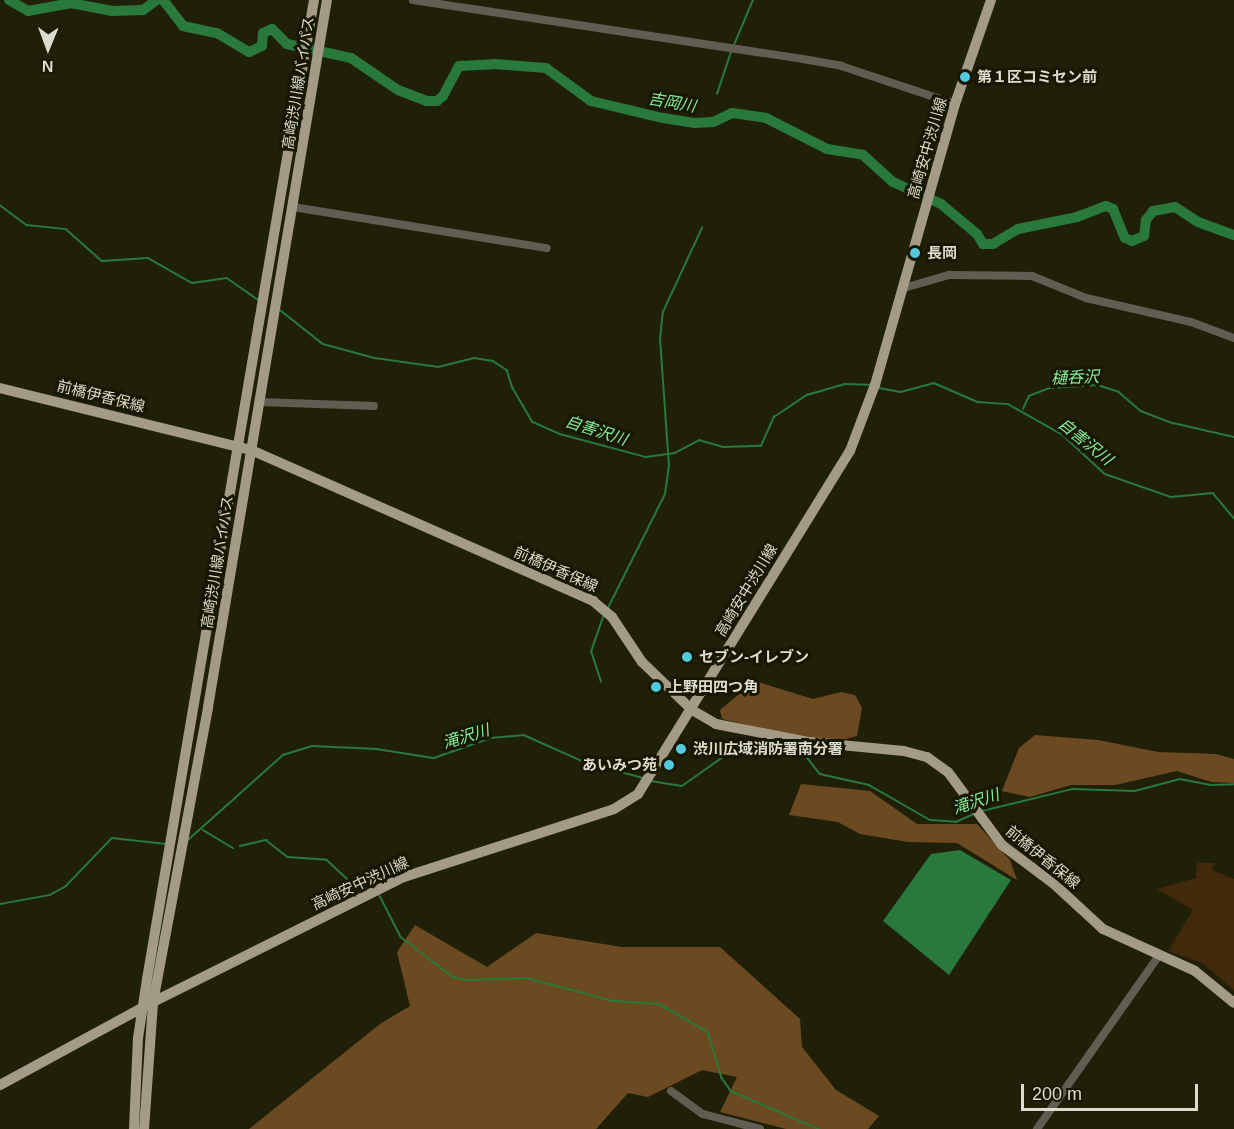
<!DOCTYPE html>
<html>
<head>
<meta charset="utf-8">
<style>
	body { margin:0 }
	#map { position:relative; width:1234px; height:1129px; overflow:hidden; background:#202009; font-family:Arial,"Noto Sans JP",sans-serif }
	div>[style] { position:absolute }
	.green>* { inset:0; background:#41290b }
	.forest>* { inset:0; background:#6c4a21 }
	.water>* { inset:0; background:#28793b }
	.stream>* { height:1.5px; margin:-0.75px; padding:0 0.75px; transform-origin:0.75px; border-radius:0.75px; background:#28793b }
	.river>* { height:10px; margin:-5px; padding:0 5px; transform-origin:5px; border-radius:5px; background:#28793b }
	.minor>* { height:8px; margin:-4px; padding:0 4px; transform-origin:4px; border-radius:4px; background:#615d52 }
	.major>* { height:10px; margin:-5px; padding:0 5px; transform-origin:5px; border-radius:5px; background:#a49b86 }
	.dots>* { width:16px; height:16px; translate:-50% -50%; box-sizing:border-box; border:3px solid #171702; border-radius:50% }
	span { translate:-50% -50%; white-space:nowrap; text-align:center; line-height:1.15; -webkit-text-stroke:6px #171702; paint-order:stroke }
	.poi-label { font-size:15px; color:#dcddcf; font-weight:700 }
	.left { translate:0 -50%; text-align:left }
	.right { translate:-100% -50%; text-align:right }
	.street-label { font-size:15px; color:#dcddcf }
	.water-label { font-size:16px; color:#86ed98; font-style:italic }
	.north { position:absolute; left:18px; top:18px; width:60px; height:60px; -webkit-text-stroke:4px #171702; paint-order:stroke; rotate:181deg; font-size:16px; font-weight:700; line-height:24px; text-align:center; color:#dcddcf }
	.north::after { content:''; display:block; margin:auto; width:21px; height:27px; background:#dcddcf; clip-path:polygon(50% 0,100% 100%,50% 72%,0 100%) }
	.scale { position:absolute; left:1021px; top:1084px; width:177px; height:27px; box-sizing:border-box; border:3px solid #dcddcf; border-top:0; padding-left:8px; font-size:18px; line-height:21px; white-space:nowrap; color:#dcddcf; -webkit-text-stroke:4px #171702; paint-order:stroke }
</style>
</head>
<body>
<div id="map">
	<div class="green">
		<i style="clip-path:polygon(1197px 863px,1214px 863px,1212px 870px,1234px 879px,1234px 990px,1202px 963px,1168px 951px,1193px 910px,1157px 889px,1196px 878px)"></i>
	</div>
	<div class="forest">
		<i style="clip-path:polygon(755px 681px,813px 699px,841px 692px,855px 695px,862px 708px,857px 736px,827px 744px,722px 719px,720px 710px)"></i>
		<i style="clip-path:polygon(1035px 735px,1098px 740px,1158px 752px,1216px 754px,1234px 759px,1234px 783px,1211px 782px,1177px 771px,1115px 785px,1071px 785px,1030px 797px,1002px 791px,1019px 748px)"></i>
		<i style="clip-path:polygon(801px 784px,870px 791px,917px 824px,977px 824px,1010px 860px,1017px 880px,957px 843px,908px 842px,860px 834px,838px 822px,789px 815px)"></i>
		<i style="clip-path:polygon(415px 925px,487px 967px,536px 933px,622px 947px,720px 947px,800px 1019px,802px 1047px,836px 1090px,879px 1116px,868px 1129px,786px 1129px,720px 1112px,737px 1077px,702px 1070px,648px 1097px,628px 1093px,596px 1129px,249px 1129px,380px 1024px,410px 1006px,397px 952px)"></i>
	</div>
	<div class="water">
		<i style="clip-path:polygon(960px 850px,1011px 880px,949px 975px,883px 921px,931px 854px)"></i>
	</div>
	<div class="stream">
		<i style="left:734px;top:45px;width:49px;rotate:-67.1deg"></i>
		<i style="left:717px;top:94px;width:44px;rotate:-71.6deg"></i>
		<i style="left:0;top:205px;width:34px;rotate:37deg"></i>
		<i style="left:27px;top:225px;width:39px;rotate:6deg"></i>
		<i style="left:66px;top:229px;width:48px;rotate:41.6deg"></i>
		<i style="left:102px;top:261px;width:46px;rotate:-3.7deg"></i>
		<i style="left:148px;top:258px;width:51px;rotate:29.6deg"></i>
		<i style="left:192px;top:283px;width:35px;rotate:-8deg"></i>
		<i style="left:227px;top:278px;width:38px;rotate:35deg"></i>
		<i style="left:279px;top:309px;width:56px;rotate:38.5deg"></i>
		<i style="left:323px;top:344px;width:54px;rotate:15.1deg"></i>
		<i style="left:375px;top:358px;width:64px;rotate:8.1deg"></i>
		<i style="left:438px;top:367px;width:37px;rotate:-14deg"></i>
		<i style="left:474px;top:358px;width:19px;rotate:9deg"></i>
		<i style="left:493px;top:361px;width:17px;rotate:33deg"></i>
		<i style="left:507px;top:370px;width:19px;rotate:72deg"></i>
		<i style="left:513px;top:388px;width:39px;rotate:60deg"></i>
		<i style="left:533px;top:422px;width:30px;rotate:24deg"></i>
		<i style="left:560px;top:434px;width:89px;rotate:15deg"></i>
		<i style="left:646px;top:457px;width:29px;rotate:-8deg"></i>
		<i style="left:675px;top:453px;width:27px;rotate:-28deg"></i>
		<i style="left:699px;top:440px;width:25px;rotate:16deg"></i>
		<i style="left:723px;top:447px;width:38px;rotate:-2deg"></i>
		<i style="left:761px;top:446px;width:32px;rotate:-66deg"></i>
		<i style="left:774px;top:417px;width:40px;rotate:-34deg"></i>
		<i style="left:807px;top:395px;width:40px;rotate:-16deg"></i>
		<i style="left:845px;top:384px;width:24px;rotate:2deg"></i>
		<i style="left:879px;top:388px;width:22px;rotate:10deg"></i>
		<i style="left:901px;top:392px;width:34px;rotate:-15deg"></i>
		<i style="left:934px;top:383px;width:48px;rotate:23.4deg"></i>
		<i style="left:978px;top:402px;width:30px;rotate:4deg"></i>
		<i style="left:1008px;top:404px;width:63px;rotate:29.4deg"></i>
		<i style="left:1063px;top:435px;width:57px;rotate:42.9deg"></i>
		<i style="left:1105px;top:474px;width:70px;rotate:19.2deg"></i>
		<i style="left:1171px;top:497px;width:42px;rotate:-5.4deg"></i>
		<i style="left:1213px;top:493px;width:33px;rotate:50deg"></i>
		<i style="left:1023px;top:409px;width:14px;rotate:-65deg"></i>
		<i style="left:1029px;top:396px;width:22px;rotate:-21deg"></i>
		<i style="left:1050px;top:388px;width:48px;rotate:-3.6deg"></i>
		<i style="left:1098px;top:385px;width:22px;rotate:18deg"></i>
		<i style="left:1119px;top:392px;width:29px;rotate:41deg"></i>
		<i style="left:1141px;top:411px;width:34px;rotate:21deg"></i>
		<i style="left:1173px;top:423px;width:63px;rotate:12.9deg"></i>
		<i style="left:608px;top:608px;width:127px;rotate:-63.4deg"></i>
		<i style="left:665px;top:494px;width:27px;rotate:-82deg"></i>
		<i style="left:669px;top:467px;width:128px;rotate:-94deg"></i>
		<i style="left:660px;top:339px;width:27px;rotate:-84deg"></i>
		<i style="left:663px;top:312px;width:93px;rotate:-65.1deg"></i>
		<i style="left:601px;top:682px;width:32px;rotate:-108deg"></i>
		<i style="left:591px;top:652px;width:37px;rotate:-71deg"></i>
		<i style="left:651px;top:781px;width:31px;rotate:9deg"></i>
		<i style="left:682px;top:786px;width:62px;rotate:-35.2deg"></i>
		<i style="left:733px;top:750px;width:66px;rotate:-2.6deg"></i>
		<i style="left:799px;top:747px;width:34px;rotate:52deg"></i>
		<i style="left:820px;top:774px;width:50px;rotate:12.7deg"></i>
		<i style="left:869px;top:785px;width:70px;rotate:29.8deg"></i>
		<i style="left:930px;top:820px;width:26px;rotate:4deg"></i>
		<i style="left:956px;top:822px;width:20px;rotate:-24deg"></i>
		<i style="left:982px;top:811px;width:93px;rotate:-13.7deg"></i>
		<i style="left:1072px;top:789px;width:63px;rotate:1.8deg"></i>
		<i style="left:1135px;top:791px;width:47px;rotate:-14.9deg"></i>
		<i style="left:1180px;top:779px;width:31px;rotate:11deg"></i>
		<i style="left:1210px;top:785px;width:24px;rotate:-2deg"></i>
		<i style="left:203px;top:830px;width:35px;rotate:31deg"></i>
		<i style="left:188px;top:840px;width:127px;rotate:-41.8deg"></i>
		<i style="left:283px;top:755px;width:30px;rotate:-17deg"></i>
		<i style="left:312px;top:746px;width:65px;rotate:2.6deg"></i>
		<i style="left:377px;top:749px;width:58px;rotate:9deg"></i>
		<i style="left:434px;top:758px;width:60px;rotate:-19.3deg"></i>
		<i style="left:491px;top:738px;width:33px;rotate:-5deg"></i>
		<i style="left:524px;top:735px;width:64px;rotate:24.1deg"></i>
		<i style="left:582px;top:761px;width:63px;rotate:15.6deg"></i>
		<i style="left:240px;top:846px;width:27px;rotate:-13deg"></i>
		<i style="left:266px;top:840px;width:28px;rotate:38deg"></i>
		<i style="left:288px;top:857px;width:39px;rotate:4deg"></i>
		<i style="left:327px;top:860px;width:33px;rotate:43deg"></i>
		<i style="left:351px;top:882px;width:21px;rotate:11deg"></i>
		<i style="left:379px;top:894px;width:48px;rotate:62.9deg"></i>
		<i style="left:401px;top:937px;width:66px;rotate:37.6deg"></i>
		<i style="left:453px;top:977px;width:16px;rotate:11deg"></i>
		<i style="left:469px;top:980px;width:58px;rotate:-2deg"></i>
		<i style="left:527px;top:978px;width:89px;rotate:15deg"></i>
		<i style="left:613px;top:1001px;width:46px;rotate:3.7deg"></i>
		<i style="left:659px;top:1004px;width:56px;rotate:29.7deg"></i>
		<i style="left:708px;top:1032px;width:48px;rotate:73.1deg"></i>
		<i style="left:722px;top:1078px;width:16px;rotate:55deg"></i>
		<i style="left:731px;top:1091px;width:96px;rotate:23.4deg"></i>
		<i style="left:0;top:904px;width:51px;rotate:-10.2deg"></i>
		<i style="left:50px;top:895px;width:18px;rotate:-29deg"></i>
		<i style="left:66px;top:886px;width:66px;rotate:-46.2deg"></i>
		<i style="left:112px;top:838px;width:54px;rotate:6.3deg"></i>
	</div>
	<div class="river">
		<i style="left:9px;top:0;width:22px;rotate:30deg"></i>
		<i style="left:28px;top:11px;width:44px;rotate:-10.5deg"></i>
		<i style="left:71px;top:3px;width:42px;rotate:11deg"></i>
		<i style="left:112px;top:11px;width:31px;rotate:-2deg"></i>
		<i style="left:143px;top:10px;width:17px;rotate:-36deg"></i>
		<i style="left:163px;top:0;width:33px;rotate:52deg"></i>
		<i style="left:183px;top:26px;width:35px;rotate:12deg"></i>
		<i style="left:217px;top:33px;width:37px;rotate:31deg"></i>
		<i style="left:249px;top:52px;width:14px;rotate:-25deg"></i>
		<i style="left:262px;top:46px;width:13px;rotate:-86deg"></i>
		<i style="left:263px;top:33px;width:10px;rotate:-24deg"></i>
		<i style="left:272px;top:29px;width:21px;rotate:45deg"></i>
		<i style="left:287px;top:44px;width:66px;rotate:12.3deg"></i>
		<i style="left:351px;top:58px;width:57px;rotate:34.2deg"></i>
		<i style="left:398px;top:90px;width:30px;rotate:21deg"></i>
		<i style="left:426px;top:101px;width:11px"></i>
		<i style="left:437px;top:101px;width:8px;rotate:-40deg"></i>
		<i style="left:443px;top:96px;width:34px;rotate:-62deg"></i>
		<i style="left:459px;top:66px;width:35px;rotate:-3deg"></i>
		<i style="left:494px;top:64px;width:52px;rotate:4.4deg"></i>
		<i style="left:546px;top:68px;width:56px;rotate:36.3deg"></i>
		<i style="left:591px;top:101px;width:74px;rotate:13.3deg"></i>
		<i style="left:663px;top:118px;width:31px;rotate:9deg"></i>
		<i style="left:694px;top:123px;width:19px;rotate:-3deg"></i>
		<i style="left:713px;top:122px;width:21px;rotate:-25deg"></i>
		<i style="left:732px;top:113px;width:34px;rotate:8deg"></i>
		<i style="left:766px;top:118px;width:68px;rotate:26.9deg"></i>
		<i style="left:827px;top:149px;width:36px;rotate:9deg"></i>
		<i style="left:863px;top:155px;width:40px;rotate:42deg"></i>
		<i style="left:893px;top:182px;width:53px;rotate:24.6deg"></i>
		<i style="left:941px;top:204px;width:47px;rotate:39.8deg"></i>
		<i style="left:977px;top:234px;width:12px;rotate:59deg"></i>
		<i style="left:983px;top:244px;width:10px"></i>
		<i style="left:993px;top:244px;width:29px;rotate:-31deg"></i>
		<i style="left:1018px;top:229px;width:60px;rotate:-11.5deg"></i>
		<i style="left:1077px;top:217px;width:31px;rotate:-21deg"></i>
		<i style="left:1106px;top:206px;width:8px;rotate:23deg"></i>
		<i style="left:1113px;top:209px;width:31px;rotate:68deg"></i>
		<i style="left:1125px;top:238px;width:8px;rotate:23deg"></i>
		<i style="left:1132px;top:241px;width:13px;rotate:-23deg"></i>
		<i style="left:1144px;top:236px;width:16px;rotate:-83deg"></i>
		<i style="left:1146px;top:220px;width:11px;rotate:-52deg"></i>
		<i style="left:1153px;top:211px;width:22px;rotate:-10deg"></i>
		<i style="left:1175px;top:207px;width:27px;rotate:33deg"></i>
		<i style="left:1198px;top:222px;width:38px;rotate:20deg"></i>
	</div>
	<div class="minor">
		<i style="left:413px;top:0;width:394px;rotate:8.6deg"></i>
		<i style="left:803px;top:59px;width:39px;rotate:10deg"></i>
		<i style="left:841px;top:66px;width:120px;rotate:18.4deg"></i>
		<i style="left:293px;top:207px;width:257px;rotate:9.2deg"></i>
		<i style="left:904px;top:288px;width:47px;rotate:-16.1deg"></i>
		<i style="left:949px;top:275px;width:83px;rotate:0.7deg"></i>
		<i style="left:1032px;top:276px;width:58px;rotate:22.2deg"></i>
		<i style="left:1086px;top:298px;width:108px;rotate:12.9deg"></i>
		<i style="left:1191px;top:322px;width:46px;rotate:20.4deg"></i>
		<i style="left:259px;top:402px;width:115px;rotate:2deg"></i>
		<i style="left:671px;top:1091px;width:39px;rotate:36deg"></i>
		<i style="left:703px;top:1114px;width:59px;rotate:14.7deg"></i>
		<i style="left:1037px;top:1129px;width:210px;rotate:-54.9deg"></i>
	</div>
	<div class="major">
		<i style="left:0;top:388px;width:259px;rotate:13.9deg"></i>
		<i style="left:251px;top:450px;width:374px;rotate:23.8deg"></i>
		<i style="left:593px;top:601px;width:25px;rotate:40deg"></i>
		<i style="left:612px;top:617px;width:54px;rotate:56.3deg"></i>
		<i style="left:642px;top:662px;width:69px;rotate:43.8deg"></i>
		<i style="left:692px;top:710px;width:28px;rotate:30deg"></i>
		<i style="left:716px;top:724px;width:95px;rotate:11deg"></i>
		<i style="left:809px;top:742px;width:95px;rotate:5.4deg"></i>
		<i style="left:904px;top:751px;width:24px;rotate:15deg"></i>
		<i style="left:927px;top:757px;width:26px;rotate:36deg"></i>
		<i style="left:948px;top:772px;width:91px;rotate:53.5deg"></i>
		<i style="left:1002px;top:845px;width:65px;rotate:36.9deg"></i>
		<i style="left:1054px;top:884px;width:67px;rotate:42.6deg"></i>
		<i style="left:1103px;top:929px;width:101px;rotate:24.5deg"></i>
		<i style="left:1195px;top:971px;width:50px;rotate:39.4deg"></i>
		<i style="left:0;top:1085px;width:174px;rotate:-28.5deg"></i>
		<i style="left:153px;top:1002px;width:280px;rotate:-26.5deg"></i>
		<i style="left:404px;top:877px;width:221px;rotate:-17.9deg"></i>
		<i style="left:614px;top:809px;width:28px;rotate:-32deg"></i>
		<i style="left:638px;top:794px;width:403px;rotate:-58.3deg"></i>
		<i style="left:850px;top:451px;width:71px;rotate:-69.3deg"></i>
		<i style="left:875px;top:385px;width:292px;rotate:-74.1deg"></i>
		<i style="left:955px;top:104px;width:110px;rotate:-70.9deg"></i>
		<i style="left:134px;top:1129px;width:91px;rotate:-87.5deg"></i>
		<i style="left:138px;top:1038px;width:60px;rotate:-81.3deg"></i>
		<i style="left:147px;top:979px;width:993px;rotate:-80.32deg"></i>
		<i style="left:144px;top:1129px;width:127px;rotate:-85.9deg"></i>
		<i style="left:153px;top:1002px;width:300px;rotate:-79.4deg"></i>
		<i style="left:208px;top:707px;width:717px;rotate:-80.45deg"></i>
	</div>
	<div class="dots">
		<i style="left:965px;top:77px;background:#53cadc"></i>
		<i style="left:915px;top:253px;background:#53cadc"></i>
		<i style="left:687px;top:657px;background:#53cadc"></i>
		<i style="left:656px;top:687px;background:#53cadc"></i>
		<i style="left:681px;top:749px;background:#53cadc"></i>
		<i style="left:669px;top:765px;background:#53cadc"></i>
	</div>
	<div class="poi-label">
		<span class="left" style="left:977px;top:77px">第１区コミセン前</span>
		<span class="left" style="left:927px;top:253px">長岡</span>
		<span class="left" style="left:699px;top:657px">セブン-イレブン</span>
		<span class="left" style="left:668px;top:687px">上野田四つ角</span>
		<span class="left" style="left:693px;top:749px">渋川広域消防署南分署</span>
		<span class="right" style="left:657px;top:765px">あいみつ苑</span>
	</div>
	<div class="street-label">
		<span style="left:298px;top:83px;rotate:-81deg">高崎渋川線バイパス</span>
		<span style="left:927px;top:148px;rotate:-74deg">高崎安中渋川線</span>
		<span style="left:101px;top:396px;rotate:14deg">前橋伊香保線</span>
		<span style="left:217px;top:562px;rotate:-81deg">高崎渋川線バイパス</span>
		<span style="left:556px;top:569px;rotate:24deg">前橋伊香保線</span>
		<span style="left:746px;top:590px;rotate:-59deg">高崎安中渋川線</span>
		<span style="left:1043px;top:857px;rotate:39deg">前橋伊香保線</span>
		<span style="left:360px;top:883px;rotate:-25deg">高崎安中渋川線</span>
	</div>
	<div class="water-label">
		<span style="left:672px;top:103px;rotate:10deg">吉岡川</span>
		<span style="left:1075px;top:378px;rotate:-2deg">樋呑沢</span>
		<span style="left:596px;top:431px;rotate:18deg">自害沢川</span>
		<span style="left:1085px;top:442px;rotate:39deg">自害沢川</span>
		<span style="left:466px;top:737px;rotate:-17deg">滝沢川</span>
		<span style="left:976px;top:802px;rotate:-18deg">滝沢川</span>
	</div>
	<div class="north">N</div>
	<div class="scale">200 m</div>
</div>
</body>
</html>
